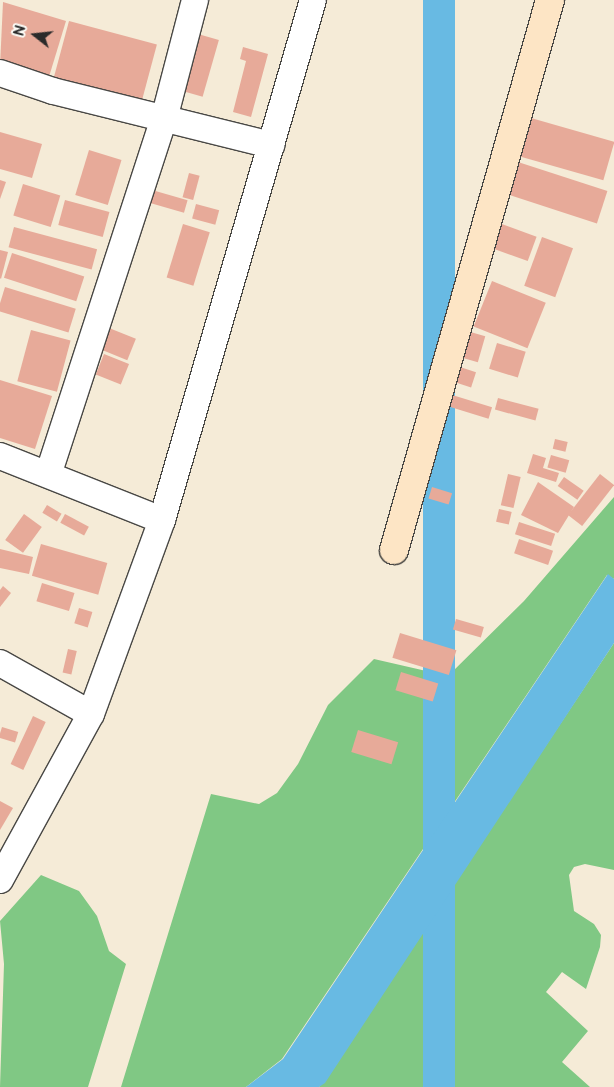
<!DOCTYPE html>
<html>
<head>
<meta charset="utf-8">
<style>
	body { margin:0 }
	#map { position:relative; width:614px; height:1087px; overflow:hidden; background:#f5ebd7; font-family:"Balsamiq Sans",sans-serif }
	div>[style] { position:absolute }
	.green>* { inset:0; background:#80c884 }
	.water>* { inset:0; background:#68bae3; transform-origin:0 0 }
	.building>* { inset:0; background:#e7aa99; transform-origin:0 0 }
	.roads { filter:drop-shadow(1px 0 #494845) drop-shadow(-1px 0 #494845) drop-shadow(0 1px #494845) drop-shadow(0 -1px #494845) }
	.street>* { height:26px; margin:-13px; padding:0 13px; transform-origin:13px; border-radius:13px; background:#fff }
	.secondary>* { height:28px; margin:-14px; padding:0 14px; transform-origin:14px; border-radius:14px; background:#fde5c5 }
	span { translate:-50% -50%; white-space:nowrap; text-align:center; line-height:1.15; -webkit-text-stroke:4px #fdfcf7; paint-order:stroke }
	.north { position:absolute; left:10px; top:10px; width:50px; height:50px; -webkit-text-stroke:4px #fdfcf7; paint-order:stroke; rotate:286deg; font-size:14px; font-weight:700; line-height:20px; text-align:center; color:#2b2b2b }
	.north::after { content:''; display:block; margin:auto; width:18px; height:22px; background:#2b2b2b; clip-path:polygon(50% 0,100% 100%,50% 72%,0 100%) }
</style>
</head>
<body>
<div id="map">
	<div class="green">
		<i style="clip-path:polygon(614px 497px,614px 579px,607px 575px,282px 1059px,246px 1087px,121px 1087px,211px 794px,259px 804px,277px 793px,298px 764px,328px 705px,374px 659px,448px 676px,524px 601px)"></i>
		<i style="clip-path:polygon(614px 643px,614px 870px,585px 864px,574px 867px,569px 875px,574px 911px,594px 924px,601px 935px,600px 947px,586px 989px,562px 972px,546px 992px,588px 1031px,562px 1062px,590px 1087px,319px 1087px)"></i>
		<i style="clip-path:polygon(41px 875px,79px 891px,97px 916px,109px 951px,126px 964px,88px 1087px,0 1087px,4px 964px,0 921px)"></i>
	</div>
	<div class="water">
		<i style="left:423px;top:0;width:32px;height:1137px"></i>
		<i style="clip-path:polygon(608px 574px,614px 579px,614px 643px,325px 1083px,319px 1087px,246px 1087px,283px 1059px)"></i>
	</div>
	<div class="building">
		<i style="clip-path:polygon(3px 2px,66px 21px,48px 80px,0 66px)"></i>
		<i style="left:69px;top:21px;width:91px;height:63px;rotate:15deg"></i>
		<i style="left:191px;top:32px;width:29px;height:59px;rotate:16deg"></i>
		<i style="clip-path:polygon(243px 47px,268px 54px,251px 117px,233px 112px,246px 61px,240px 59px)"></i>
		<i style="left:524px;top:116px;width:94px;height:40px;rotate:16deg"></i>
		<i style="clip-path:polygon(0 132px,42px 144px,32px 178px,0 169px)"></i>
		<i style="left:89px;top:150px;width:34px;height:47px;rotate:17deg"></i>
		<i style="left:518px;top:162px;width:94px;height:34px;rotate:18deg"></i>
		<i style="left:189px;top:173px;width:11px;height:25px;rotate:15deg"></i>
		<i style="clip-path:polygon(0 180px,6px 182px,0 199px)"></i>
		<i style="left:23px;top:184px;width:39px;height:33px;rotate:17deg"></i>
		<i style="left:152px;top:190px;width:37px;height:13px;rotate:16deg"></i>
		<i style="left:65px;top:200px;width:46px;height:26px;rotate:15deg"></i>
		<i style="left:196px;top:204px;width:24px;height:15px;rotate:15deg"></i>
		<i style="left:499px;top:223px;width:40px;height:26px;rotate:20deg"></i>
		<i style="left:183px;top:224px;width:28px;height:56px;rotate:17deg"></i>
		<i style="left:14px;top:227px;width:86px;height:21px;rotate:15deg"></i>
		<i style="left:542px;top:237px;width:33px;height:52px;rotate:20deg"></i>
		<i style="clip-path:polygon(0 250px,8px 252px,1px 279px,0 278px)"></i>
		<i style="left:12px;top:253px;width:76px;height:26px;rotate:18deg"></i>
		<i style="left:492px;top:281px;width:58px;height:49px;rotate:22deg"></i>
		<i style="left:5px;top:287px;width:74px;height:25px;rotate:17deg"></i>
		<i style="left:109px;top:328px;width:29px;height:23px;rotate:22deg"></i>
		<i style="left:31px;top:330px;width:41px;height:53px;rotate:15deg"></i>
		<i style="left:467px;top:331px;width:19px;height:27px;rotate:16deg"></i>
		<i style="left:497px;top:343px;width:30px;height:27px;rotate:17deg"></i>
		<i style="left:104px;top:354px;width:27px;height:22px;rotate:22deg"></i>
		<i style="left:457px;top:366px;width:20px;height:16px;rotate:18deg"></i>
		<i style="clip-path:polygon(0 380px,52px 396px,35px 449px,0 438px)"></i>
		<i style="left:449px;top:394px;width:45px;height:12px;rotate:17deg"></i>
		<i style="left:498px;top:398px;width:42px;height:12px;rotate:15deg"></i>
		<i style="left:555px;top:439px;width:13px;height:10px;rotate:13deg"></i>
		<i style="clip-path:polygon(533px 454px,546px 458px,543px 468px,559px 473px,556px 482px,527px 473px)"></i>
		<i style="left:551px;top:455px;width:19px;height:13px;rotate:16deg"></i>
		<i style="left:508px;top:474px;width:13px;height:32px;rotate:13deg"></i>
		<i style="left:600px;top:474px;width:18px;height:52px;rotate:38deg"></i>
		<i style="left:564px;top:477px;width:24px;height:11px;rotate:35deg"></i>
		<i style="clip-path:polygon(538px 482px,574px 507px,558px 533px,521px 515px)"></i>
		<i style="left:432px;top:487px;width:21px;height:12px;rotate:17deg"></i>
		<i style="left:47px;top:505px;width:17px;height:9px;rotate:31deg"></i>
		<i style="left:499px;top:509px;width:13px;height:13px;rotate:13deg"></i>
		<i style="left:24px;top:514px;width:22px;height:32px;rotate:36deg"></i>
		<i style="left:65px;top:514px;width:27px;height:10px;rotate:28deg"></i>
		<i style="left:519px;top:522px;width:38px;height:13px;rotate:18deg"></i>
		<i style="left:519px;top:539px;width:36px;height:15px;rotate:19deg"></i>
		<i style="left:41px;top:544px;width:69px;height:33px;rotate:16deg"></i>
		<i style="clip-path:polygon(0 549px,33px 557px,29px 574px,0 568px)"></i>
		<i style="left:42px;top:583px;width:34px;height:19px;rotate:17deg"></i>
		<i style="clip-path:polygon(3px 586px,11px 593px,0 607px,0 590px)"></i>
		<i style="left:79px;top:608px;width:14px;height:16px;rotate:17deg"></i>
		<i style="left:456px;top:619px;width:29px;height:11px;rotate:16deg"></i>
		<i style="left:400px;top:633px;width:59px;height:26px;rotate:17deg"></i>
		<i style="left:68px;top:649px;width:9px;height:24px;rotate:13deg"></i>
		<i style="left:401px;top:672px;width:39px;height:19px;rotate:17deg"></i>
		<i style="left:33px;top:716px;width:14px;height:53px;rotate:25deg"></i>
		<i style="left:2px;top:727px;width:17px;height:11px;rotate:17deg"></i>
		<i style="left:358px;top:730px;width:42px;height:23px;rotate:17deg"></i>
		<i style="clip-path:polygon(0 801px,13px 808px,0 830px)"></i>
	</div>
	<div class="roads">
		<div class="street">
			<i style="left:0;top:73px;width:56px;rotate:18.8deg"></i>
			<i style="left:53px;top:91px;width:225px;rotate:13.9deg"></i>
			<i style="left:0;top:456px;width:174px;rotate:21.6deg"></i>
			<i style="left:49px;top:472px;width:371px;rotate:-72deg"></i>
			<i style="left:164px;top:119px;width:123px;rotate:-75.4deg"></i>
			<i style="left:0;top:663px;width:104px;rotate:29.3deg"></i>
			<i style="left:0;top:880px;width:189px;rotate:-61.3deg"></i>
			<i style="left:91px;top:714px;width:207px;rotate:-69.9deg"></i>
			<i style="left:162px;top:520px;width:541px;rotate:-73.81deg"></i>
		</div>
		<div class="secondary">
			<i style="left:394px;top:550px;width:572px;rotate:-74.16deg"></i>
		</div>
	</div>
	<div class="north">N</div>
</div>
</body>
</html>
